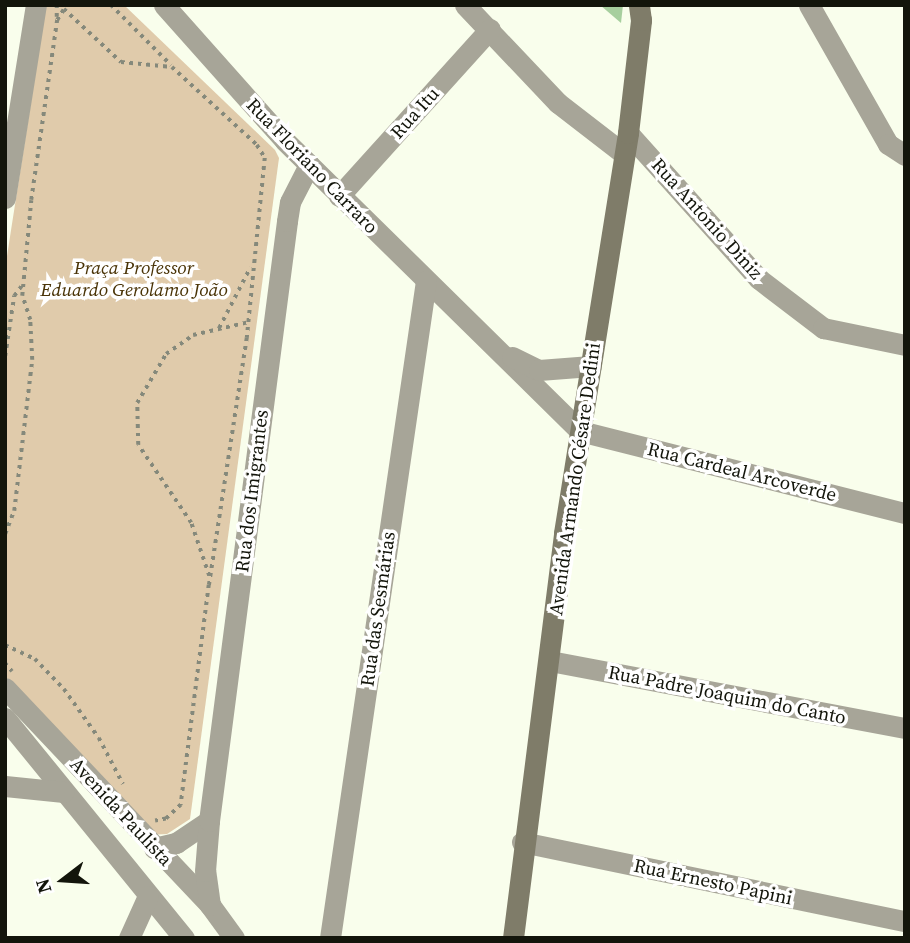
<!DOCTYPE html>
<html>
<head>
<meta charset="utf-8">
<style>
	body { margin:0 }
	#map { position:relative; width:910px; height:943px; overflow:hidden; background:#f9feec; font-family:"Source Serif 4",serif }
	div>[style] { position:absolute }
	.green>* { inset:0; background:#e0cbab }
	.building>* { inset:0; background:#a7cf9e }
	.path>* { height:3.5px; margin-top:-1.75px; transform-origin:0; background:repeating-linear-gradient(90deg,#85897b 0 3.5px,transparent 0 8.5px) }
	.street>* { height:21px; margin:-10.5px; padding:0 10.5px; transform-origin:10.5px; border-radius:10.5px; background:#a7a598 }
	.secondary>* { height:21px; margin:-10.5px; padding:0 10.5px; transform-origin:10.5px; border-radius:10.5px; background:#7f7c69 }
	span { translate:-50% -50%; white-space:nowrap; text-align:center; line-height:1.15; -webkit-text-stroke:7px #fff; paint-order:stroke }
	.street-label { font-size:19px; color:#13150b }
	.park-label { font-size:19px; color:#493306; font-style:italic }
	.frame { position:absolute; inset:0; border:7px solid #13150b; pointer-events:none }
	.north { position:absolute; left:28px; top:845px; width:70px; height:70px; -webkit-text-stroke:5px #fff; paint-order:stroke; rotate:253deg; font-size:19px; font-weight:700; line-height:28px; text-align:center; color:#13150b }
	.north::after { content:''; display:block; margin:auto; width:24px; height:32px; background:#13150b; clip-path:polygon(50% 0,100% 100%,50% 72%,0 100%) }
</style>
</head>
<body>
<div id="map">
	<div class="green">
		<i style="clip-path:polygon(46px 5px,124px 5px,275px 150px,279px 158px,190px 819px,167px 834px,147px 835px,5px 676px,5px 269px)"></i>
	</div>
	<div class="building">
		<i style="clip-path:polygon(600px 5px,623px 5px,621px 23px)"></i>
	</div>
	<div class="path">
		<i style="left:57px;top:5px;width:12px;rotate:90deg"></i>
		<i style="left:111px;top:5px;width:85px;rotate:45deg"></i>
		<i style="left:219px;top:328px;width:68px;rotate:-62.7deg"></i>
		<i style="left:5px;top:356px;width:61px;rotate:-81.5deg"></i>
		<i style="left:14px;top:296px;width:15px;rotate:-53deg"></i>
		<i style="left:5px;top:534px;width:25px;rotate:-69deg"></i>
		<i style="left:14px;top:511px;width:152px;rotate:-83.2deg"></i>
		<i style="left:32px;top:360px;width:40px;rotate:-92.9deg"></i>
		<i style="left:30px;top:320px;width:25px;rotate:-108deg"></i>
		<i style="left:22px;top:296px;width:96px;rotate:-84.6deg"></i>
		<i style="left:31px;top:200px;width:182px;rotate:-81.8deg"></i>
		<i style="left:57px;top:20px;width:13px;rotate:-58deg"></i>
		<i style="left:64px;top:9px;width:78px;rotate:42.9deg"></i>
		<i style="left:121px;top:62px;width:51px;rotate:5.6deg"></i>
		<i style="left:172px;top:67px;width:115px;rotate:42.5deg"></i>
		<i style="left:257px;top:145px;width:15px;rotate:58deg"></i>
		<i style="left:265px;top:158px;width:181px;rotate:95.7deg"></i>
		<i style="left:247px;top:338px;width:250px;rotate:98.7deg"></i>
		<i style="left:209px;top:585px;width:222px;rotate:97.3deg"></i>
		<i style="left:181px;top:805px;width:21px;rotate:137deg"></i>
		<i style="left:166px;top:819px;width:11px;rotate:170deg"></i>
		<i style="left:209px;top:576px;width:56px;rotate:-108.8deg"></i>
		<i style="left:191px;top:523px;width:94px;rotate:-124.2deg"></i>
		<i style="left:138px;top:445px;width:42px;rotate:-91.4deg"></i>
		<i style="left:137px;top:403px;width:57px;rotate:-59.4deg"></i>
		<i style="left:166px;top:354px;width:33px;rotate:-35deg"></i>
		<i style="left:193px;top:335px;width:57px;rotate:-13.1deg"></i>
		<i style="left:5px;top:645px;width:33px;rotate:25deg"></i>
		<i style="left:35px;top:659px;width:42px;rotate:46deg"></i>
		<i style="left:64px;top:689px;width:60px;rotate:54.5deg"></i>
		<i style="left:99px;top:738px;width:52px;rotate:62.4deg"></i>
		<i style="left:5px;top:663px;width:11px;rotate:49deg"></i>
	</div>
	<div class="street">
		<i style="left:164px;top:5px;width:182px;rotate:48.3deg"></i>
		<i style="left:285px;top:141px;width:414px;rotate:44.5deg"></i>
		<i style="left:580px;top:431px;width:335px;rotate:14.2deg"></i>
		<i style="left:465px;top:5px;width:135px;rotate:46.5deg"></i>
		<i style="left:558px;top:103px;width:83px;rotate:37.7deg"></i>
		<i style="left:809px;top:5px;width:160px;rotate:60.4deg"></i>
		<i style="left:888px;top:144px;width:20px;rotate:33deg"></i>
		<i style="left:628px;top:133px;width:196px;rotate:48.1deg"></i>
		<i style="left:759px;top:279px;width:81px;rotate:37.4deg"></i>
		<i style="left:823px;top:328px;width:84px;rotate:11.7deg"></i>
		<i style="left:339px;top:196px;width:225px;rotate:-47.9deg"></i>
		<i style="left:5px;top:198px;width:195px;rotate:-80.9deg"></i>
		<i style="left:512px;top:357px;width:30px;rotate:26deg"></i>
		<i style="left:539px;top:370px;width:52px;rotate:-4.4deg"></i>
		<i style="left:550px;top:661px;width:361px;rotate:10.7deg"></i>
		<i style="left:5px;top:688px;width:299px;rotate:46.6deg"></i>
		<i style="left:210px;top:905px;width:41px;rotate:54deg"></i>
		<i style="left:5px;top:718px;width:284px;rotate:50.9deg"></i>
		<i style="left:5px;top:786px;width:59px;rotate:5.8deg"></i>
		<i style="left:522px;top:842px;width:391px;rotate:11.7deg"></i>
		<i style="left:154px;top:848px;width:23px;rotate:-13deg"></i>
		<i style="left:176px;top:843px;width:40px;rotate:-34deg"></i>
		<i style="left:210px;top:905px;width:34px;rotate:-98deg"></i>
		<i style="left:205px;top:871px;width:50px;rotate:-85.4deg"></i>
		<i style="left:209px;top:821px;width:605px;rotate:-82.59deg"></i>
		<i style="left:287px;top:221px;width:19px;rotate:-81deg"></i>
		<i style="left:290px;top:202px;width:42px;rotate:-62.8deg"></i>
		<i style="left:129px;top:938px;width:46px;rotate:-65.7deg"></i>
		<i style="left:330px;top:938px;width:664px;rotate:-81.69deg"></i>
	</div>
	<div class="secondary">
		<i style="left:513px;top:938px;width:408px;rotate:-82.8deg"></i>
		<i style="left:564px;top:533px;width:405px;rotate:-80.9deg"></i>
		<i style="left:628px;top:133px;width:114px;rotate:-83.4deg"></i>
		<i style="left:641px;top:20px;width:15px;rotate:-98deg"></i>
	</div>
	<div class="street-label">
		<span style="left:415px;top:113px;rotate:-48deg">Rua Itu</span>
		<span style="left:312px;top:166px;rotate:46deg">Rua Floriano Carraro</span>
		<span style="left:707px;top:219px;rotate:48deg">Rua Antonio Diniz</span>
		<span style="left:742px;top:472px;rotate:14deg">Rua Cardeal Arcoverde</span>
		<span style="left:575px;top:479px;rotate:-82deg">Avenida Armando Césare Dedini</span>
		<span style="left:252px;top:491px;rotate:-83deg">Rua dos Imigrantes</span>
		<span style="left:378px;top:609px;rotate:-82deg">Rua das Sesmárias</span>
		<span style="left:727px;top:695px;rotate:11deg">Rua Padre Joaquim do Canto</span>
		<span style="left:121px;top:812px;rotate:47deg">Avenida Paulista</span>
		<span style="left:713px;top:882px;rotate:12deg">Rua Ernesto Papini</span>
	</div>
	<div class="park-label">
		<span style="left:134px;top:279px">Praça Professor<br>Eduardo Gerolamo João</span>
	</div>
	<div class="frame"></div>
	<div class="north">N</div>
</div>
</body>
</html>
